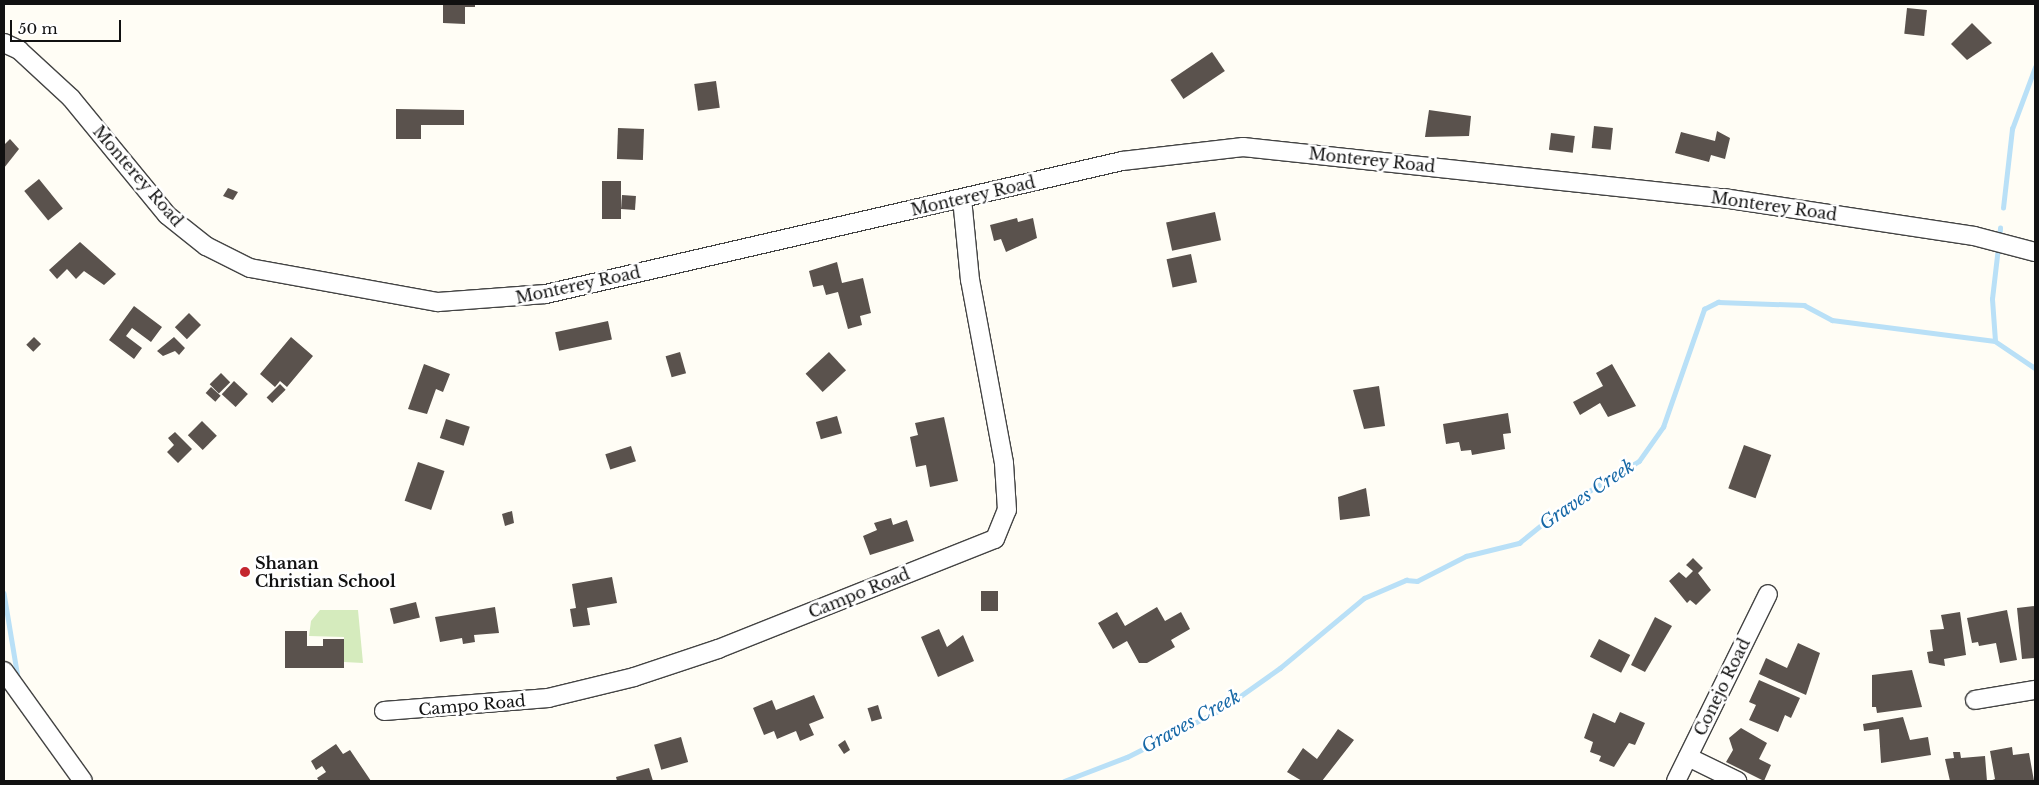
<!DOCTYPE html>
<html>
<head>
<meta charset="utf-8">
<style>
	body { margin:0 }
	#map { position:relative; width:2039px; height:785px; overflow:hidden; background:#fffdf5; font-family:"Libre Baskerville",serif }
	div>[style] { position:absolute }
	.green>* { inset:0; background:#d5ebbd }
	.stream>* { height:4.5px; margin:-2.25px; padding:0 2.25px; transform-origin:2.25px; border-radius:2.25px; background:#b9e0f7 }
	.building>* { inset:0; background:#5a524d; transform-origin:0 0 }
	.roads { filter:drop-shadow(1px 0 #444) drop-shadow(-1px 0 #444) drop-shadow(0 1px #444) drop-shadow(0 -1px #444) }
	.minor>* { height:18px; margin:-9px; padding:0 9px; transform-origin:9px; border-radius:9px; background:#fff }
	.dots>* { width:14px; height:14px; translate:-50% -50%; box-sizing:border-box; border:2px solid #fff; border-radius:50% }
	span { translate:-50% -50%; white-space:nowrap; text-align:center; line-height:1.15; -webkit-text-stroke:5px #fff; paint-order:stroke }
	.street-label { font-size:16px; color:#111 }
	.poi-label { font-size:16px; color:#111; font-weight:700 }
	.left { translate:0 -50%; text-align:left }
	.water-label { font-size:18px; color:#1768a6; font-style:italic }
	.frame { position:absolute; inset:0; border:5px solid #111; pointer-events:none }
	.scale { position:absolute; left:10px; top:20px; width:111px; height:22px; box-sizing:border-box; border:2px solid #111; border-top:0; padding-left:6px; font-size:15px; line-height:18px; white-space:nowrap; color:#111; -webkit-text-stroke:4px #fff; paint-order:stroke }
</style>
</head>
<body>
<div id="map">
	<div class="green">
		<i style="clip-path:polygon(320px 610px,358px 610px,363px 663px,344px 662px,344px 637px,309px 636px,311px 621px)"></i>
	</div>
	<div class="stream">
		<i style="left:2003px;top:208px;width:80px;rotate:-83.5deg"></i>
		<i style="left:2012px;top:129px;width:66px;rotate:-69.6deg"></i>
		<i style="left:1999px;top:240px;width:12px;rotate:-85deg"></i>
		<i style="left:1995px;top:341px;width:42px;rotate:-94.1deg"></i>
		<i style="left:1992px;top:299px;width:52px;rotate:-83.4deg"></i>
		<i style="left:4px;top:593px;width:86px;rotate:80.6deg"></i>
		<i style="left:1064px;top:781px;width:67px;rotate:-20.9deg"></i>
		<i style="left:1127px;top:757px;width:106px;rotate:-26.8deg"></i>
		<i style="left:1222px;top:709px;width:71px;rotate:-35.3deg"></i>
		<i style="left:1280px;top:668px;width:109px;rotate:-39.8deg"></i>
		<i style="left:1364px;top:598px;width:46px;rotate:-23.2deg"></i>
		<i style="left:1406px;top:580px;width:11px;rotate:5deg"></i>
		<i style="left:1417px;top:581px;width:55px;rotate:-27deg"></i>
		<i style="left:1466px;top:556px;width:55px;rotate:-13.8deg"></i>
		<i style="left:1519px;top:543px;width:60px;rotate:-39deg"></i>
		<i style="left:1566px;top:505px;width:85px;rotate:-31.1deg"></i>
		<i style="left:1639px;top:461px;width:42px;rotate:-54.8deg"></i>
		<i style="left:1663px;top:427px;width:125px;rotate:-70.8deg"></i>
		<i style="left:1704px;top:309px;width:16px;rotate:-27deg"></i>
		<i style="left:1718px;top:302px;width:86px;rotate:2deg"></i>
		<i style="left:1804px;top:305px;width:32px;rotate:28deg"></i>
		<i style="left:1832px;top:320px;width:164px;rotate:7.3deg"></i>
		<i style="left:1995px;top:341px;width:48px;rotate:34deg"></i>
	</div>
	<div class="building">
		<i style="clip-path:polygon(443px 4px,475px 4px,475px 7px,465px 7px,465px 24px,443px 23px)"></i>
		<i style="left:1907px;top:8px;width:20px;height:26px;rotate:6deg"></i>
		<i style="clip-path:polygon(1972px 23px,1992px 43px,1967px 60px,1951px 44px)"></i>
		<i style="left:1212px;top:52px;width:23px;height:50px;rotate:56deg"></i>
		<i style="left:716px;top:81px;width:27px;height:22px;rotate:82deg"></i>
		<i style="clip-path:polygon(396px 109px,464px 110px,464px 125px,421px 125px,421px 139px,396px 139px)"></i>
		<i style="clip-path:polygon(1429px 110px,1471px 116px,1469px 136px,1425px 137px)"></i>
		<i style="left:1594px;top:126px;width:19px;height:22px;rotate:6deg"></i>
		<i style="left:618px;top:128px;width:26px;height:31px;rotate:2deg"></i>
		<i style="clip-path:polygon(1717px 131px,1730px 138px,1725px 159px,1711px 155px,1709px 162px,1675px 153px,1681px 132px,1715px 141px)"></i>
		<i style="left:1551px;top:133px;width:24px;height:17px;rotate:7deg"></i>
		<i style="clip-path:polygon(10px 139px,19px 149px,4px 168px,4px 145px)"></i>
		<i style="left:39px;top:179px;width:38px;height:19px;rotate:51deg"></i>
		<i style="left:602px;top:181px;width:19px;height:38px"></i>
		<i style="clip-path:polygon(228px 188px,238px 192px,233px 200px,223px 196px)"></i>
		<i style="left:622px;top:195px;width:14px;height:14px;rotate:4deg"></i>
		<i style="left:1215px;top:212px;width:29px;height:50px;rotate:78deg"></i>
		<i style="clip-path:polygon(1017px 218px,1018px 222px,1033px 218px,1037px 238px,1006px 252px,1001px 239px,994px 241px,990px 225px)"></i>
		<i style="clip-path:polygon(80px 242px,116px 274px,104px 285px,84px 271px,76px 279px,67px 269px,57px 279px,49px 270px)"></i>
		<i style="left:1191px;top:254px;width:29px;height:25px;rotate:78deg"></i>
		<i style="clip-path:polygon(837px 262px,842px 283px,863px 278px,871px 313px,860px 316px,862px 325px,848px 329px,838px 292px,826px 295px,823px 285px,813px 287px,809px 271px)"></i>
		<i style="clip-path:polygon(134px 306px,162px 327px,151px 342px,132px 328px,126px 336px,142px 348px,134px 359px,109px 340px)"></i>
		<i style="left:189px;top:313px;width:17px;height:20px;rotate:45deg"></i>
		<i style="left:608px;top:321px;width:19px;height:54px;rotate:78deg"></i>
		<i style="left:34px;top:337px;width:10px;height:11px;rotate:45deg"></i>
		<i style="clip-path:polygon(174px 337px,185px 348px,179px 355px,175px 351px,163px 356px,157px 351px)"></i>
		<i style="clip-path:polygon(291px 337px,313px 356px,287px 387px,280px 381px,275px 387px,260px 374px)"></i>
		<i style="left:680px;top:352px;width:22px;height:15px;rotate:74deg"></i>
		<i style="left:829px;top:352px;width:25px;height:32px;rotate:47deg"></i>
		<i style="clip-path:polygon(424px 364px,450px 374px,443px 392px,436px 389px,427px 414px,408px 409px)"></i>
		<i style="clip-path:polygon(1612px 364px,1636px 406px,1608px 417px,1600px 403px,1580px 415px,1573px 402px,1603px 386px,1596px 373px)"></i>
		<i style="left:221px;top:373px;width:13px;height:16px;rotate:45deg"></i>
		<i style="left:234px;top:381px;width:19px;height:18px;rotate:43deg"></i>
		<i style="left:280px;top:384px;width:8px;height:19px;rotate:45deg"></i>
		<i style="clip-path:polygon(1379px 386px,1385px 426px,1364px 429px,1353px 390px)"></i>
		<i style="left:211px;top:387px;width:13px;height:8px;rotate:42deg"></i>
		<i style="clip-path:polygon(1508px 413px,1511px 433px,1503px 434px,1505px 449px,1472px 455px,1471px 450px,1461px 451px,1459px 442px,1446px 444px,1443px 424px)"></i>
		<i style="left:837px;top:416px;width:18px;height:22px;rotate:74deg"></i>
		<i style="clip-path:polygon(944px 417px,958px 481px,930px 487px,926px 465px,916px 467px,910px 437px,918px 435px,915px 423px)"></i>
		<i style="left:446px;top:419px;width:25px;height:20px;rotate:18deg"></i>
		<i style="left:202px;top:421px;width:21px;height:20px;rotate:45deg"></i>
		<i style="clip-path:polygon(175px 432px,192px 449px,178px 463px,167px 452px,174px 445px,168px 438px)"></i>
		<i style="left:1744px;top:445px;width:29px;height:46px;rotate:20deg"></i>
		<i style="left:631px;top:446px;width:16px;height:27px;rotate:72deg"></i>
		<i style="left:418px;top:462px;width:28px;height:41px;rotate:19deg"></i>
		<i style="clip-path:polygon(1366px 488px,1370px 516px,1340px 520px,1338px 497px)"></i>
		<i style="clip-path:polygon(512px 511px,514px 523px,505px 526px,502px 514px)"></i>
		<i style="clip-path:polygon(891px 518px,893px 525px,907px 520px,914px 541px,870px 555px,863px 536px,877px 530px,874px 523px)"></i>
		<i style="clip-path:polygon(1693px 558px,1703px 568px,1698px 573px,1711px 590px,1696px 605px,1690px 600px,1687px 603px,1669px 581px,1679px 572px,1686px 578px,1693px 571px,1686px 565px)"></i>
		<i style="clip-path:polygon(612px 577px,617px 603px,587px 608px,590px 625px,573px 627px,570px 609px,576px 608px,572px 584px)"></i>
		<i style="left:981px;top:591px;width:17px;height:20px"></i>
		<i style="left:416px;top:602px;width:16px;height:27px;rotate:76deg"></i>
		<i style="clip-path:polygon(2035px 606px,2035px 658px,2022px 659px,2017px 608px)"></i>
		<i style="clip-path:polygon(495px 607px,499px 633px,474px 635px,475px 642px,463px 644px,462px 638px,440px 642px,435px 617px)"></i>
		<i style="clip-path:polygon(1157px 607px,1165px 621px,1181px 612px,1190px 629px,1171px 640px,1175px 647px,1147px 663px,1139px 663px,1127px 641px,1113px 649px,1098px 623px,1117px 612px,1125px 626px)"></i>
		<i style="clip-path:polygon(2007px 610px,2017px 660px,2000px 663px,1996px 643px,1979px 646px,1978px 642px,1972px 643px,1967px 618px)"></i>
		<i style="clip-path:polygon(1960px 612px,1966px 655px,1944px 659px,1945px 666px,1929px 663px,1927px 652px,1933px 651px,1930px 630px,1944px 629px,1941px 615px)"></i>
		<i style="clip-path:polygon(1655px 617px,1672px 626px,1645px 672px,1631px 665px)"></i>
		<i style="clip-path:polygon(939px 629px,947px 647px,963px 635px,974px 661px,938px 677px,921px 637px)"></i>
		<i style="clip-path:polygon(285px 631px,307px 631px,307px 646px,323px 646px,323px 639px,344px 639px,344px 668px,285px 668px)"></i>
		<i style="left:1599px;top:639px;width:35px;height:20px;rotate:27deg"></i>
		<i style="clip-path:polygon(1798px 643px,1820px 653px,1806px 695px,1759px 674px,1766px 658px,1787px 668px)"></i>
		<i style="clip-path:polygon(1912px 670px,1922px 707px,1877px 713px,1876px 707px,1872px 707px,1872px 675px)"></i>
		<i style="clip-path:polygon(1759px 680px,1800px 698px,1791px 718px,1785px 715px,1778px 732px,1749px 720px,1756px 705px,1749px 702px)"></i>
		<i style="clip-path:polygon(814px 695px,824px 718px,809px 724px,814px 735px,800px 741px,796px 731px,777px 739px,774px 731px,764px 735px,753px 708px,772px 700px,776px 710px)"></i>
		<i style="left:878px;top:705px;width:14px;height:11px;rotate:73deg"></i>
		<i style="clip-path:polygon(1620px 712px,1645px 723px,1635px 745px,1629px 743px,1614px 767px,1599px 761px,1601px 756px,1590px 752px,1593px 742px,1584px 738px,1593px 713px,1615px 723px)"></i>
		<i style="clip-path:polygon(1903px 717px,1910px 740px,1928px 737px,1931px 755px,1881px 763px,1879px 729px,1864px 731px,1863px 724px)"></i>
		<i style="clip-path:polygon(1741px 728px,1767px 743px,1759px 759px,1771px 765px,1764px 781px,1726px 762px,1733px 750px,1729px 738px)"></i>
		<i style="clip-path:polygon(1338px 729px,1354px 740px,1322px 781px,1302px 781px,1287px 772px,1303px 748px,1317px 759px)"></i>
		<i style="left:681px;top:737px;width:26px;height:28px;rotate:74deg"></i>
		<i style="clip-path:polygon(845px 740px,850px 750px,844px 754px,838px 745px)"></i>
		<i style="clip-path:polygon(336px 744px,343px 754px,350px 750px,371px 781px,319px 781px,317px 778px,326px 772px,322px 766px,316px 770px,311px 761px)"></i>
		<i style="clip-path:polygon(2012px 747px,2013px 755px,2029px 753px,2034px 781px,1990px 781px,1995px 779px,1990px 751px)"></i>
		<i style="clip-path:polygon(1953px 752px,1960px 752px,1961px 758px,1985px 756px,1987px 781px,1950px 781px,1945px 759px,1954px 758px)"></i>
		<i style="clip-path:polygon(649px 768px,653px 781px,617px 781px,616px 777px)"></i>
	</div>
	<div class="roads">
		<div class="minor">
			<i style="left:4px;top:43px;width:17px;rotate:25deg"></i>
			<i style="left:19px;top:50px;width:71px;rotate:42.7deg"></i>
			<i style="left:71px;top:98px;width:151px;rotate:50.6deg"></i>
			<i style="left:167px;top:215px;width:50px;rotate:38.5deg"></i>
			<i style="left:206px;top:246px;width:49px;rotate:26.6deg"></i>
			<i style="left:250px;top:268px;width:191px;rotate:10.3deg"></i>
			<i style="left:438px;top:302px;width:108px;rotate:-4.2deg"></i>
			<i style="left:546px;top:294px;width:591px;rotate:-13deg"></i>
			<i style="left:1122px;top:161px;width:122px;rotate:-6.6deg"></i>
			<i style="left:1243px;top:147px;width:483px;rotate:6.1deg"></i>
			<i style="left:1723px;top:198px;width:254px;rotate:8.6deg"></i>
			<i style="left:1974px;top:236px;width:63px;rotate:14.7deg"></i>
			<i style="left:4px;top:671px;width:135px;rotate:54.3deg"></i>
			<i style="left:1975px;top:700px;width:61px;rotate:-9.5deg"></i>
			<i style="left:384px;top:711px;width:165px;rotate:-4.5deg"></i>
			<i style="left:548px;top:698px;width:89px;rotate:-13.7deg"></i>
			<i style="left:634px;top:677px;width:89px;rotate:-18.4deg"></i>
			<i style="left:718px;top:649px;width:298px;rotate:-21.7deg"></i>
			<i style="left:995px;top:539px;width:31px;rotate:-68deg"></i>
			<i style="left:1007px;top:510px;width:47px;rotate:-93.7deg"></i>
			<i style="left:1004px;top:463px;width:186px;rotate:-100.5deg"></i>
			<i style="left:970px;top:280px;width:82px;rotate:-95.6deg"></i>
			<i style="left:1688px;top:757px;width:55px;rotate:26.1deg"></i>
			<i style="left:1676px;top:781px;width:208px;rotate:-63.8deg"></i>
		</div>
	</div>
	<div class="dots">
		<i style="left:245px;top:572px;background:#c4262e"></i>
	</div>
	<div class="street-label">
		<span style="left:1372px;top:160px;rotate:6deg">Monterey Road</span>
		<span style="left:138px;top:176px;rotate:49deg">Monterey Road</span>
		<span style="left:973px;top:196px;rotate:-13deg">Monterey Road</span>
		<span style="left:1774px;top:206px;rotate:8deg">Monterey Road</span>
		<span style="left:578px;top:285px;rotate:-12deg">Monterey Road</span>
		<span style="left:859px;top:593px;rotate:-22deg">Campo Road</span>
		<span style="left:1722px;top:687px;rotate:-64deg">Conejo Road</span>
		<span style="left:472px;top:705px;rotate:-5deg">Campo Road</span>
	</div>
	<div class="poi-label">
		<span class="left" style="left:255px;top:572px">Shanan<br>Christian School</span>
	</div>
	<div class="water-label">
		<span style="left:1587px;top:495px;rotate:-34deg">Graves Creek</span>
		<span style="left:1191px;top:722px;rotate:-29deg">Graves Creek</span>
	</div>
	<div class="frame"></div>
	<div class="scale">50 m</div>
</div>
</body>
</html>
